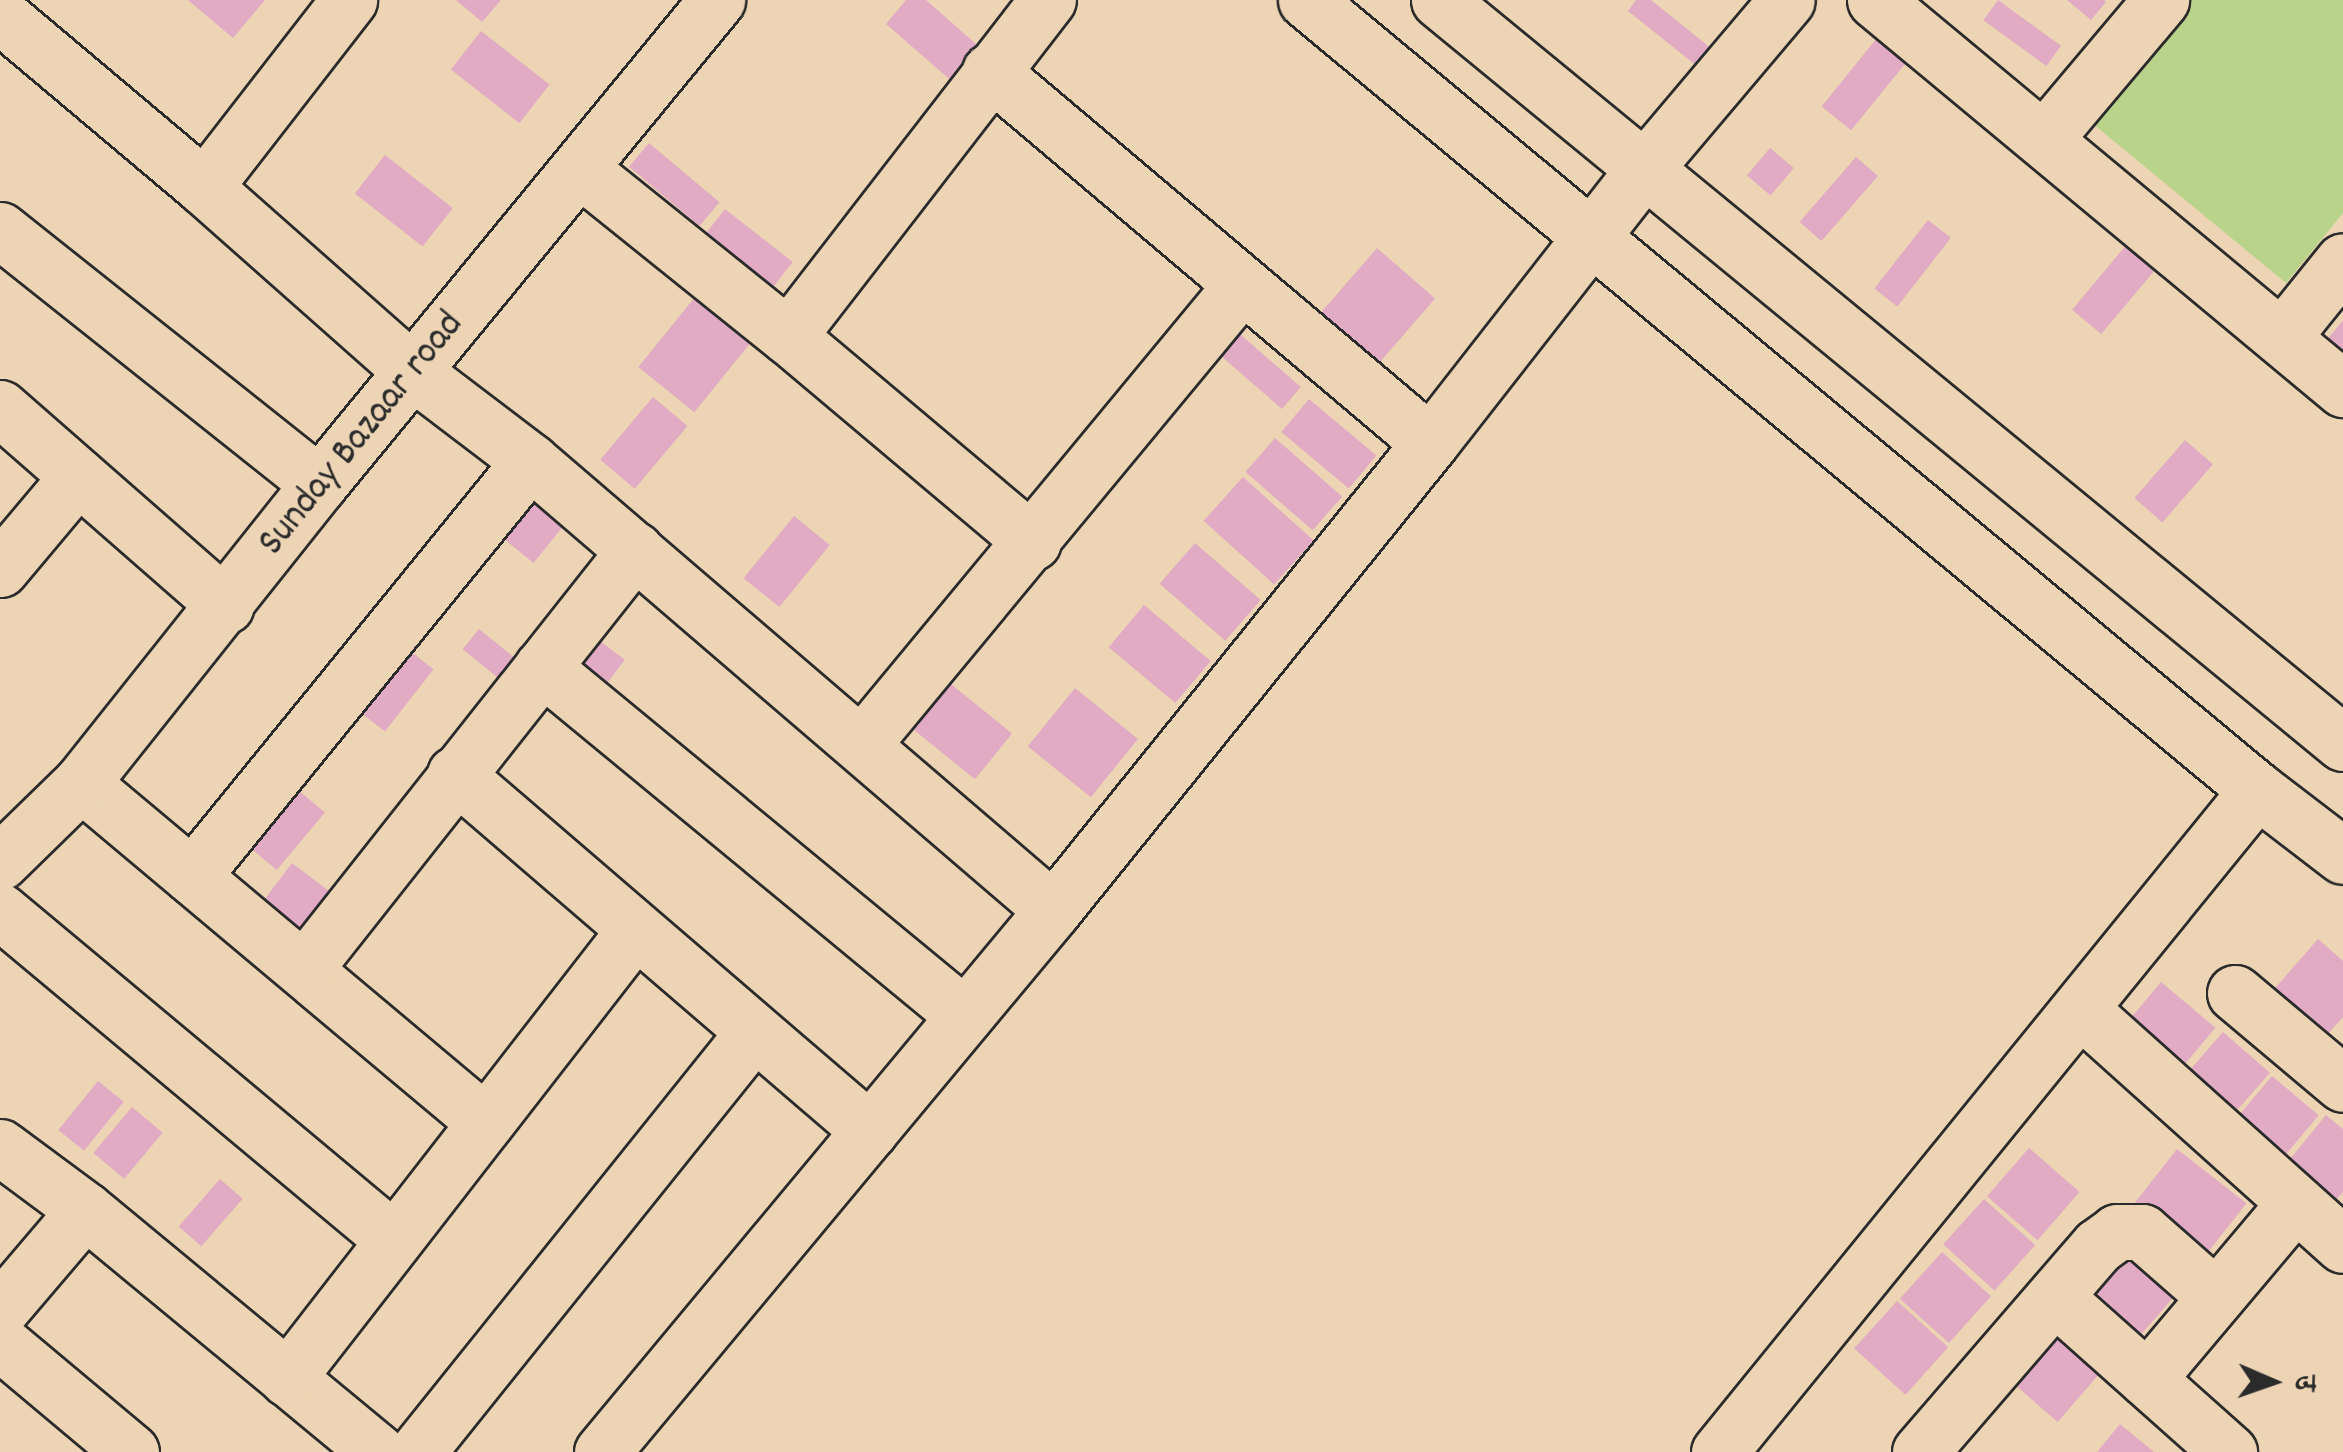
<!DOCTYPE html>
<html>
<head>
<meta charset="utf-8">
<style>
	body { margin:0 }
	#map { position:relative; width:2343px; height:1452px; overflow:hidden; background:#ecd4b4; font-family:Dekko,"Playpen Sans Deva",sans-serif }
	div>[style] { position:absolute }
	.green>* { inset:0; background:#bad38a }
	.building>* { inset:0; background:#e1abc3; transform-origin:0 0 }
	.roads { filter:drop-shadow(2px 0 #2b2b2b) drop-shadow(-2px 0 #2b2b2b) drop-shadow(0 2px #2b2b2b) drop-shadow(0 -2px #2b2b2b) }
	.minor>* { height:55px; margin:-27.5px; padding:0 27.5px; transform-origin:27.5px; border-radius:27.5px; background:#ecd4b4 }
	span { translate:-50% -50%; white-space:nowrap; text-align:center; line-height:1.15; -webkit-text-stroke:8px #ecd4b4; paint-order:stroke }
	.street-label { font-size:40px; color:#2b2b2b }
	.north { position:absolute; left:2223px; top:1332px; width:100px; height:100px; -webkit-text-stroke:8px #ecd4b4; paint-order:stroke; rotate:92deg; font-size:28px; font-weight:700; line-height:40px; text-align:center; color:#2b2b2b }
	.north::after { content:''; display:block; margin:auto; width:35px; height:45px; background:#2b2b2b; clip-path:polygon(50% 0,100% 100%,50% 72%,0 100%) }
</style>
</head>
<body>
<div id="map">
	<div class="green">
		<i style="clip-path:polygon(2184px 0,2343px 0,2343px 213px,2286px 283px,2087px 119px)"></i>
	</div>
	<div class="building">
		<i style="clip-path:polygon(188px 0,265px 0,233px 38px)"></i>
		<i style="clip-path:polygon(456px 0,501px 0,482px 22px)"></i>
		<i style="clip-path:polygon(906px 0,926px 0,984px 51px,955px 84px,886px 24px)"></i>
		<i style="clip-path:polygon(1636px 0,1651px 0,1712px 49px,1698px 67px,1628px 11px)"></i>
		<i style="left:1998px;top:0;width:78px;height:25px;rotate:36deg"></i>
		<i style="clip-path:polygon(2067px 0,2104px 0,2106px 2px,2091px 20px)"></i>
		<i style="left:481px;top:31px;width:87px;height:49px;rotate:38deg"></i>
		<i style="left:1877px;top:38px;width:38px;height:88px;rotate:39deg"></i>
		<i style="left:649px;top:143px;width:92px;height:31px;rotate:40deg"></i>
		<i style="left:1770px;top:148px;width:31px;height:36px;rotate:40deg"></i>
		<i style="left:385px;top:155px;width:86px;height:49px;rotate:38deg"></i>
		<i style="left:1856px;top:157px;width:29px;height:86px;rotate:41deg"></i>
		<i style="left:725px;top:209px;width:86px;height:33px;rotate:38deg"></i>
		<i style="left:1928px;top:220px;width:29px;height:87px;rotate:38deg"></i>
		<i style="left:2128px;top:243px;width:38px;height:87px;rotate:40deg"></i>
		<i style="left:1377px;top:248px;width:77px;height:91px;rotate:41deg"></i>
		<i style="left:695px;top:297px;width:72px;height:90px;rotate:39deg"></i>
		<i style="clip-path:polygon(2343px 320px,2343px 365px,2321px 347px)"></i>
		<i style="left:1233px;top:328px;width:90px;height:29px;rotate:41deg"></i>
		<i style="left:653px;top:397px;width:45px;height:82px;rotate:40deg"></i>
		<i style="left:1309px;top:399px;width:88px;height:43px;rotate:40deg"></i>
		<i style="left:1275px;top:438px;width:89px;height:45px;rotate:41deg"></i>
		<i style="left:2185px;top:440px;width:37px;height:77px;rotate:41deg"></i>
		<i style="left:1243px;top:477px;width:95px;height:59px;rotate:42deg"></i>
		<i style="left:521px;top:491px;width:55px;height:48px;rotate:39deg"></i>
		<i style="left:794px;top:516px;width:46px;height:80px;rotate:39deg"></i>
		<i style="left:1195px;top:543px;width:87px;height:54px;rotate:41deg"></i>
		<i style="left:1144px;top:605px;width:87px;height:55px;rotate:40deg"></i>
		<i style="left:479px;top:629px;width:55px;height:26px;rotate:39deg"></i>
		<i style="left:391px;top:636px;width:54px;height:79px;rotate:38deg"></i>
		<i style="left:596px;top:638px;width:36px;height:52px;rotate:37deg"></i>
		<i style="left:946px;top:680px;width:85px;height:59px;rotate:39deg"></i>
		<i style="left:1075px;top:688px;width:81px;height:75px;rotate:39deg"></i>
		<i style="left:279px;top:774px;width:60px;height:75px;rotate:40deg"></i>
		<i style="left:292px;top:863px;width:48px;height:63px;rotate:37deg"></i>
		<i style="clip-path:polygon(2318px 939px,2343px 961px,2343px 1017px,2328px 1034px,2275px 988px)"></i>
		<i style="left:2161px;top:982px;width:71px;height:70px;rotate:40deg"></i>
		<i style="left:2223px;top:1032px;width:62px;height:70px;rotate:41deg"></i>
		<i style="left:2272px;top:1076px;width:61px;height:66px;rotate:40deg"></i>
		<i style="left:98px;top:1081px;width:33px;height:63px;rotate:39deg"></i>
		<i style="left:132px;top:1107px;width:40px;height:60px;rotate:40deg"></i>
		<i style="clip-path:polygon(2326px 1115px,2343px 1129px,2343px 1192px,2329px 1208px,2282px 1169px)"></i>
		<i style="left:2029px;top:1148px;width:67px;height:64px;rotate:41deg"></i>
		<i style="left:2177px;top:1149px;width:88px;height:73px;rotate:38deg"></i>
		<i style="left:220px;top:1179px;width:30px;height:63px;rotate:41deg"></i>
		<i style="left:1984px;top:1199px;width:69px;height:61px;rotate:42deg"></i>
		<i style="left:2120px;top:1249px;width:72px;height:69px;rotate:41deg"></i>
		<i style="left:1942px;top:1252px;width:66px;height:63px;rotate:42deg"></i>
		<i style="left:1897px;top:1301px;width:69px;height:64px;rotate:42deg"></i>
		<i style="left:2057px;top:1322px;width:66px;height:75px;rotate:41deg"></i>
		<i style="clip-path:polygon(2120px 1424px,2154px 1452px,2097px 1452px)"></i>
	</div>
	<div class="roads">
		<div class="minor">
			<i style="left:1306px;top:0;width:1236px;rotate:39.72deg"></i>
			<i style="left:2257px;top:790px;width:108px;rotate:37.5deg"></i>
			<i style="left:1439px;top:0;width:1170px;rotate:39.42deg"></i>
			<i style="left:1875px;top:0;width:609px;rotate:39.73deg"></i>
			<i style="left:0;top:15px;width:267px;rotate:40.1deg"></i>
			<i style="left:204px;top:187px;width:279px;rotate:41.5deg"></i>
			<i style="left:413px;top:372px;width:147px;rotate:37.3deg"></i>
			<i style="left:530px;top:461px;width:689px;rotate:40.65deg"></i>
			<i style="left:990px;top:71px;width:576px;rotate:40.21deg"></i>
			<i style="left:2044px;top:139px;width:182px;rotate:-49.9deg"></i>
			<i style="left:580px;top:169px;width:267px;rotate:38.8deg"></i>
			<i style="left:788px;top:336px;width:320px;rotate:40.1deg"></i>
			<i style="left:204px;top:187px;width:237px;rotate:-52.2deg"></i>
			<i style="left:0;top:230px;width:408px;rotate:38.5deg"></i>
			<i style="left:788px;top:336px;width:425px;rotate:-52.3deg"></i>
			<i style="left:2282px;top:337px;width:97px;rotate:-51.2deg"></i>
			<i style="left:0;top:408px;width:300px;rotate:41.2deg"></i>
			<i style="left:0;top:569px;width:121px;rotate:-50deg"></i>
			<i style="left:542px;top:667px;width:548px;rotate:39.52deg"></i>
			<i style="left:862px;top:744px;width:594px;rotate:-50.39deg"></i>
			<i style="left:455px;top:774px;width:547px;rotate:40.7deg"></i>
			<i style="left:81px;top:783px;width:527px;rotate:40deg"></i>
			<i style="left:0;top:862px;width:113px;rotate:-44.3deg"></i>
			<i style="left:81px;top:783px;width:382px;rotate:-51.5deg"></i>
			<i style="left:319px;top:484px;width:627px;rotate:-50.57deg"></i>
			<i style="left:192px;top:876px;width:535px;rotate:-50.84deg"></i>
			<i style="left:0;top:911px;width:513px;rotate:39.86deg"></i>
			<i style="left:304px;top:969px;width:534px;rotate:-51.69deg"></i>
			<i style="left:2235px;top:993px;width:141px;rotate:40.1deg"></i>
			<i style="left:2080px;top:1009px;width:353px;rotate:41.9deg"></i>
			<i style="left:0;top:1147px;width:106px;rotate:36.5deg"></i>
			<i style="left:85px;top:1210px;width:380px;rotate:39.6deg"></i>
			<i style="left:2056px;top:1298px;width:232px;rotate:41.7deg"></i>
			<i style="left:0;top:1310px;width:131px;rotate:-49.6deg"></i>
			<i style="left:0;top:1342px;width:171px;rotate:40deg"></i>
			<i style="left:287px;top:1378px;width:567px;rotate:-52.16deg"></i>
			<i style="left:2147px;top:1379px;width:230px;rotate:-49.9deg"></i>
			<i style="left:417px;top:1452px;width:537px;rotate:-51.27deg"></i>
			<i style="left:602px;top:1452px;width:705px;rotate:-50.24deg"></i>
			<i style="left:1053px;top:910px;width:600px;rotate:-51.09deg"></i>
			<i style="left:1430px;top:443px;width:348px;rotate:-52deg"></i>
			<i style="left:1644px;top:169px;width:221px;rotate:-49.8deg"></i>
			<i style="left:1719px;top:1452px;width:853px;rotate:-50.9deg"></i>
			<i style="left:1920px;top:1452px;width:272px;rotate:-49.2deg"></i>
			<i style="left:2098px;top:1246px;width:24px;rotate:-36deg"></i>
			<i style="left:2117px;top:1232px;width:25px"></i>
			<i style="left:2142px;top:1232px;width:98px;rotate:41.3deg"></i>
		</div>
	</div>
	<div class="street-label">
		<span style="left:363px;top:435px;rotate:-51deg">Sunday Bazaar road</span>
	</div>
	<div class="north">उ</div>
</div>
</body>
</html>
